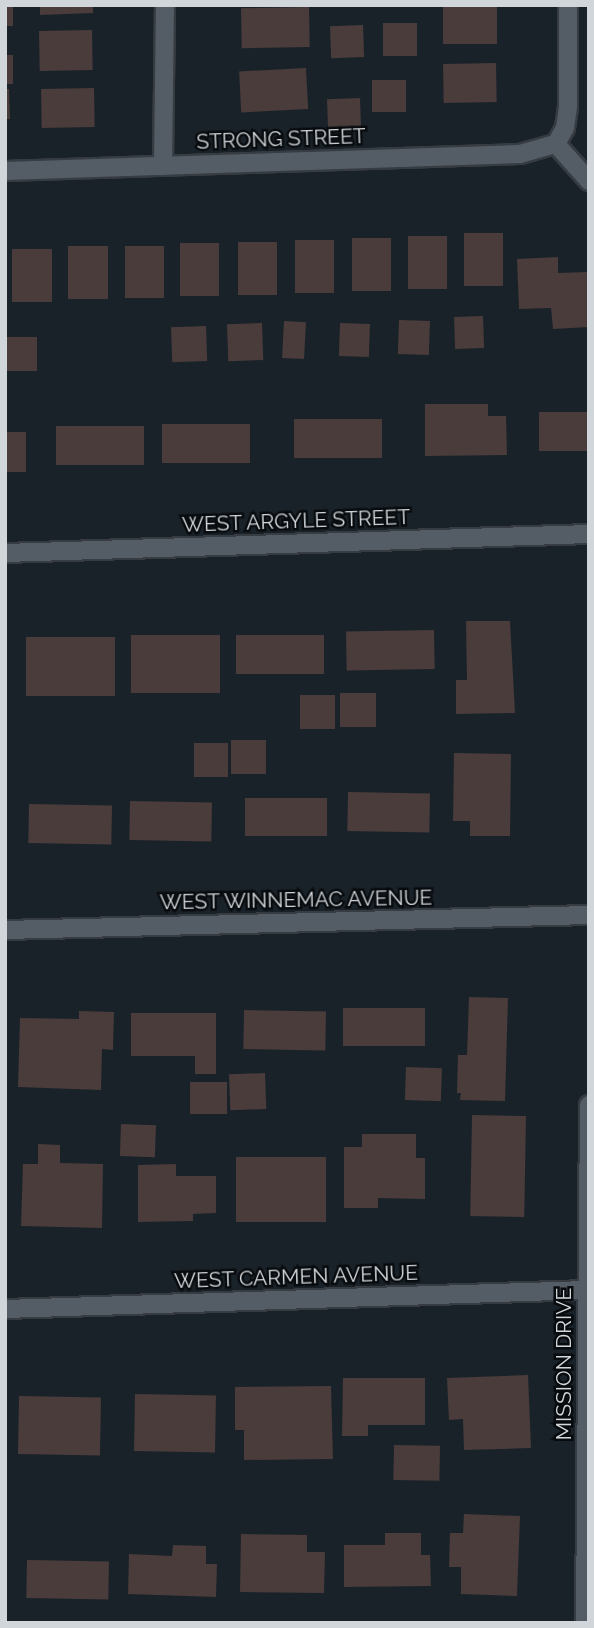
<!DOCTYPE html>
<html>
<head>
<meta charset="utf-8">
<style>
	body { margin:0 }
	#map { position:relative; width:594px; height:1628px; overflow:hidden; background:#1a2229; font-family:Raleway,sans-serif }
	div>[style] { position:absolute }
	.building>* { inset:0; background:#493c3b; transform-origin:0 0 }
	.roads { filter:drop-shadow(2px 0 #363c42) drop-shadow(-2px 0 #363c42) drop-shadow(0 2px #363c42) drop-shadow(0 -2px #363c42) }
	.minor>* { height:18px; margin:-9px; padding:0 9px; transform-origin:9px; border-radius:9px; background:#545d66 }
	span { translate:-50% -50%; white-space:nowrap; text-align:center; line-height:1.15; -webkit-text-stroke:5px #080b0e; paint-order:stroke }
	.street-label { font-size:21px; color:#d0d6da }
	.frame { position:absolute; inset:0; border:7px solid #d0d6da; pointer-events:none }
</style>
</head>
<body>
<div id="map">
	<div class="building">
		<i style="left:5px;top:5px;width:8px;height:21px"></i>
		<i style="clip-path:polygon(40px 5px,93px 5px,93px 13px,40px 15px)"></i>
		<i style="left:443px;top:5px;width:54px;height:39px"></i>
		<i style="left:309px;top:7px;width:40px;height:68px;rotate:89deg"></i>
		<i style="left:417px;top:23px;width:33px;height:34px;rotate:90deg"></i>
		<i style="left:363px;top:25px;width:32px;height:33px;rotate:88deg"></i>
		<i style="left:92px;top:30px;width:40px;height:53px;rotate:89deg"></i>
		<i style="left:5px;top:55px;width:8px;height:29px"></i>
		<i style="left:496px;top:63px;width:39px;height:53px;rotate:89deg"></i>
		<i style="left:306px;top:68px;width:41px;height:67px;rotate:87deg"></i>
		<i style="left:406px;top:80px;width:32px;height:34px;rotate:90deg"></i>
		<i style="left:94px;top:88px;width:39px;height:53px;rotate:89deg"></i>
		<i style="clip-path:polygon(5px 89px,9px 89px,10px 119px,5px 119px)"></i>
		<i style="left:360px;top:98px;width:33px;height:33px;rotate:88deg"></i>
		<i style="left:464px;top:233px;width:39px;height:53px"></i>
		<i style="left:408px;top:236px;width:39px;height:53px"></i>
		<i style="left:352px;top:238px;width:39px;height:53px"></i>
		<i style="left:295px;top:240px;width:39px;height:53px"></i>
		<i style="left:238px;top:242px;width:39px;height:53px"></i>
		<i style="left:219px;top:243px;width:53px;height:39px;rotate:90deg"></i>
		<i style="left:108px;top:246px;width:53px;height:40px;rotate:90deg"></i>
		<i style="left:125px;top:246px;width:39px;height:52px"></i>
		<i style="left:12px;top:249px;width:40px;height:53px"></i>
		<i style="clip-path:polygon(558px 257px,558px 273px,589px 272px,589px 327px,553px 329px,551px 308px,519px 309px,517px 259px)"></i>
		<i style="left:483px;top:316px;width:32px;height:29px;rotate:88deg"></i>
		<i style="left:399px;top:320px;width:31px;height:34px;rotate:2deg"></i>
		<i style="left:284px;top:321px;width:22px;height:37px;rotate:3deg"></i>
		<i style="left:262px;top:323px;width:37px;height:35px;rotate:88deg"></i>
		<i style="left:340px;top:323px;width:30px;height:33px;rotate:2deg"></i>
		<i style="left:206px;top:326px;width:35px;height:35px;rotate:88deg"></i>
		<i style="left:5px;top:337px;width:32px;height:34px"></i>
		<i style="clip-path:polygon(425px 404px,488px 404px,488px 416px,506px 416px,507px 455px,425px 456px)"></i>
		<i style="left:539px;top:412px;width:50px;height:39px"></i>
		<i style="left:382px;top:419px;width:39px;height:88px;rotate:90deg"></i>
		<i style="left:162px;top:424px;width:88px;height:39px"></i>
		<i style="left:144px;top:426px;width:39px;height:88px;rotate:90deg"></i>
		<i style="left:5px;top:432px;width:21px;height:40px"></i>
		<i style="clip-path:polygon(466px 621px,510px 621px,515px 713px,456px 714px,456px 680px,467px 680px)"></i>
		<i style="left:434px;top:630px;width:39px;height:88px;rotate:89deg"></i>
		<i style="left:131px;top:635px;width:89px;height:58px"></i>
		<i style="left:236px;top:635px;width:88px;height:39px"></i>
		<i style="left:115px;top:637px;width:59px;height:89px;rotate:90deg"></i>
		<i style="left:340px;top:693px;width:36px;height:34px"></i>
		<i style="left:300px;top:695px;width:35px;height:34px"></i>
		<i style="left:231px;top:740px;width:35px;height:34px"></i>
		<i style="left:194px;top:743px;width:34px;height:34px"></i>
		<i style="clip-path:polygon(454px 753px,511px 754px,510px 836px,470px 836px,470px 821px,453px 821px)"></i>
		<i style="left:348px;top:792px;width:82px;height:39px;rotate:1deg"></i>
		<i style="left:245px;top:798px;width:82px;height:38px"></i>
		<i style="left:130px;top:801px;width:82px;height:39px;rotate:1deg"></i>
		<i style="left:29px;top:804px;width:83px;height:39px;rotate:1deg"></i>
		<i style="clip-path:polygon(469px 997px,508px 998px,505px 1101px,460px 1100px,461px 1093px,457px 1093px,458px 1055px,467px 1055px)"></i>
		<i style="left:343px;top:1008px;width:82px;height:38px"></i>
		<i style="left:244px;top:1010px;width:82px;height:39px;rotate:1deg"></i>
		<i style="clip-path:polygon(79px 1011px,114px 1012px,113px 1050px,102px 1049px,101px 1090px,18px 1087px,20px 1018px,79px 1019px)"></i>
		<i style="clip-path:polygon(131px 1013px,216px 1013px,216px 1074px,195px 1074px,195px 1056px,131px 1056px)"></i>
		<i style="left:406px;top:1067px;width:36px;height:33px;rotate:2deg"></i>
		<i style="left:265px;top:1073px;width:36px;height:36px;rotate:88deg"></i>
		<i style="left:190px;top:1082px;width:37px;height:32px"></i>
		<i style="left:472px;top:1115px;width:54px;height:101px;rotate:1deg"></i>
		<i style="left:121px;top:1124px;width:35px;height:32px;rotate:2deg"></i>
		<i style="clip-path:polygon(362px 1134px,416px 1134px,416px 1158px,425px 1158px,425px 1199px,378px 1198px,378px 1208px,344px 1208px,344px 1147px,362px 1147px)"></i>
		<i style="clip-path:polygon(38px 1144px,60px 1145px,60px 1163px,103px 1164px,102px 1228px,21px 1226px,23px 1164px,38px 1164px)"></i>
		<i style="left:236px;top:1157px;width:90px;height:65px"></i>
		<i style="clip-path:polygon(176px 1164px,176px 1176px,216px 1176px,216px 1213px,193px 1214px,193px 1221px,138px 1222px,138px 1165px)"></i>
		<i style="clip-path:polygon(528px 1375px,531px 1448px,464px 1450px,463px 1419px,449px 1420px,447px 1378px)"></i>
		<i style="clip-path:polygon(343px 1378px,425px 1378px,425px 1425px,368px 1425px,368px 1436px,342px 1436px)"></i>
		<i style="clip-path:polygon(331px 1386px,333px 1459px,244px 1460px,244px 1430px,235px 1430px,235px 1387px)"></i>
		<i style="left:135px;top:1394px;width:81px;height:57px;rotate:1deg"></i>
		<i style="left:19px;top:1396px;width:82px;height:58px;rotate:1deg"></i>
		<i style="left:394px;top:1445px;width:46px;height:35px;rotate:1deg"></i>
		<i style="clip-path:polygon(464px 1514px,520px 1516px,517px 1596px,461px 1594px,461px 1567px,449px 1567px,450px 1533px,463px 1533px)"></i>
		<i style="clip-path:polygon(385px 1533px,421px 1533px,421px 1555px,430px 1555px,431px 1586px,344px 1587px,344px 1545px,385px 1545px)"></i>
		<i style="clip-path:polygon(241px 1534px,307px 1535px,307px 1552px,325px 1552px,324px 1593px,240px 1592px)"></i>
		<i style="clip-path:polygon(173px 1545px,206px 1546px,206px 1564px,217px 1564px,216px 1597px,128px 1594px,129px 1554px,172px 1556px)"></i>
		<i style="left:27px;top:1560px;width:82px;height:38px;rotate:1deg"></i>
	</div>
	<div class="roads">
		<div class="minor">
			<i style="left:556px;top:144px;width:18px;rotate:-61deg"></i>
			<i style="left:565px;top:128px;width:22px;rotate:-82deg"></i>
			<i style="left:568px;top:106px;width:101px;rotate:-90deg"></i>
			<i style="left:556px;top:144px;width:50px;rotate:48.3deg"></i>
			<i style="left:163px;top:166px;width:161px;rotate:-89.3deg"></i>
			<i style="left:5px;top:171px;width:515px;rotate:-1.89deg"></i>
			<i style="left:520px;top:154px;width:37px;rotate:-16deg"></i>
			<i style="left:5px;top:553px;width:584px;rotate:-1.86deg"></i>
			<i style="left:5px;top:930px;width:584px;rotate:-1.47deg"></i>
			<i style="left:5px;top:1309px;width:582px;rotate:-1.87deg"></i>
			<i style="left:585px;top:1623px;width:518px;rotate:-89.56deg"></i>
		</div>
	</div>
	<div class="street-label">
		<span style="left:281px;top:139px;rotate:-2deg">STRONG STREET</span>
		<span style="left:296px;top:521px;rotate:-2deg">WEST ARGYLE STREET</span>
		<span style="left:296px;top:900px;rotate:-1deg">WEST WINNEMAC AVENUE</span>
		<span style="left:296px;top:1277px;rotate:-2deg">WEST CARMEN AVENUE</span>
		<span style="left:564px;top:1364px;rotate:-90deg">MISSION DRIVE</span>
	</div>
	<div class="frame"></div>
</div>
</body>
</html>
